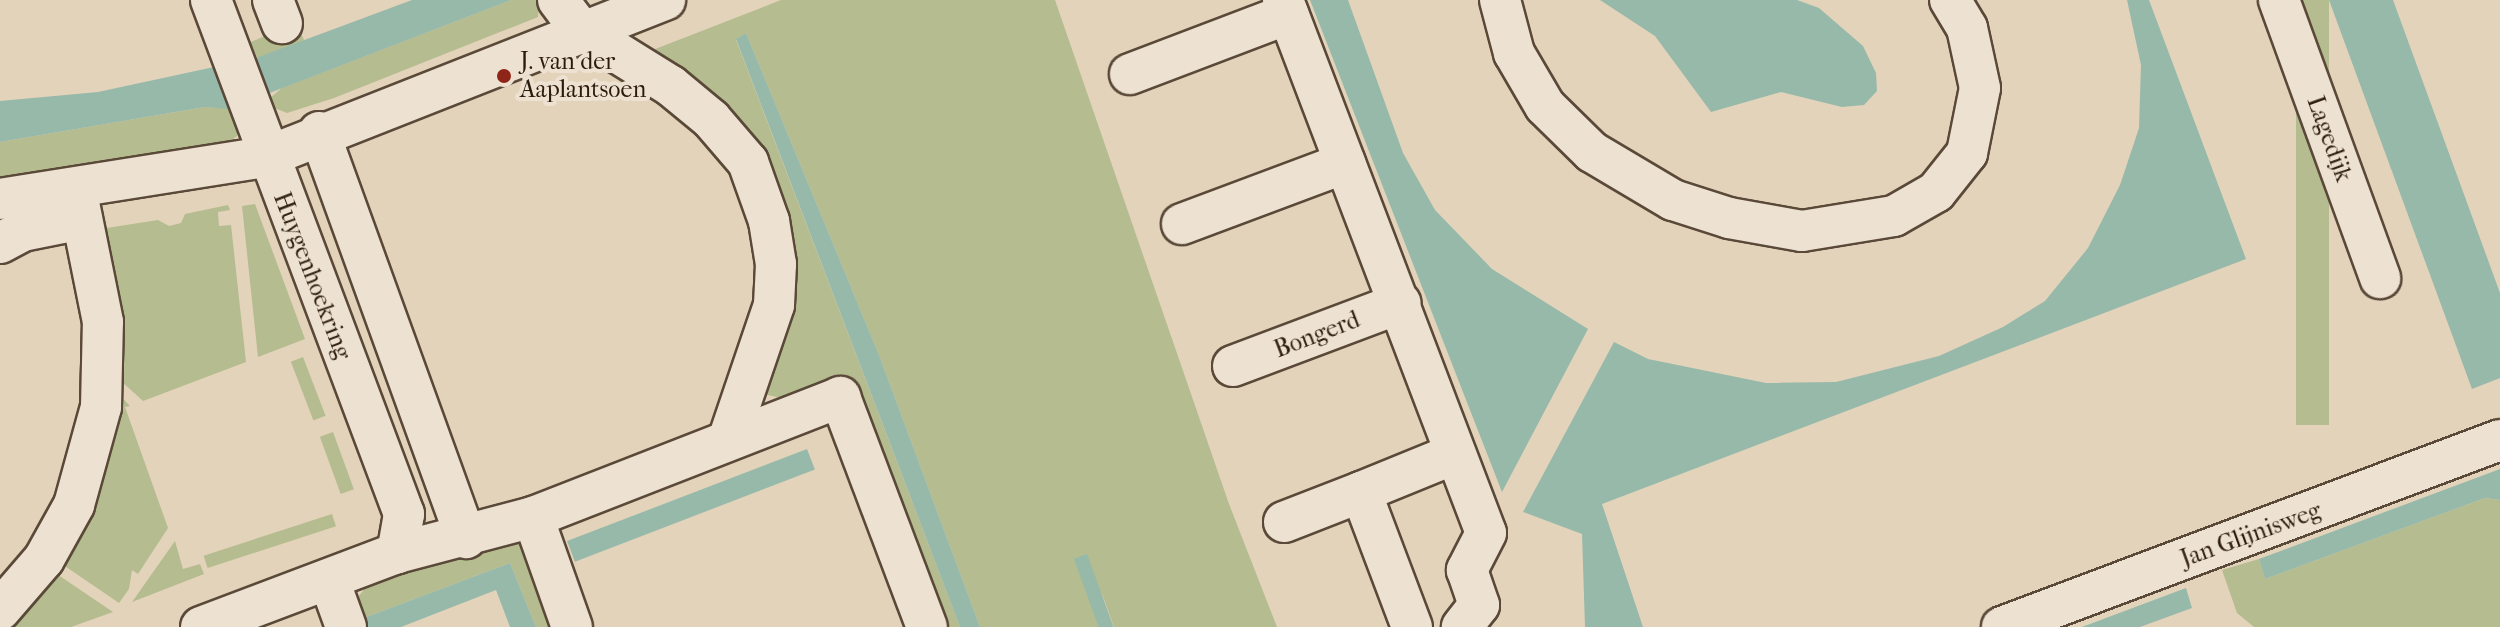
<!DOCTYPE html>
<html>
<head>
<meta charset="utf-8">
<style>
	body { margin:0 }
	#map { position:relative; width:2500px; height:627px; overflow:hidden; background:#e3d3ba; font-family:"IM FELL French Canon",serif }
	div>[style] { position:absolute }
	.green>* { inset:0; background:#b5bc8f; transform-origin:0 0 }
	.water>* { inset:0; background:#96b9aa; transform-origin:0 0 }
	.roads { filter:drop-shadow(2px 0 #5a4938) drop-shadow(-2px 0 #5a4938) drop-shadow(0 2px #5a4938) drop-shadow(0 -2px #5a4938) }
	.minor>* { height:40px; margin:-20px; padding:0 20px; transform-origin:20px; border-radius:20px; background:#ede2d2 }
	.dots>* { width:22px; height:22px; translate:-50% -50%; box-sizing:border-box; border:4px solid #ede2d2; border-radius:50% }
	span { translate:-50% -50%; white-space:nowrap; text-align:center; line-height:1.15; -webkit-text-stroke:8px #ede2d2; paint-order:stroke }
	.poi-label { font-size:24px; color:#2c1b0c }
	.left { translate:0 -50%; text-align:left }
	.street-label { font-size:24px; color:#2c1b0c }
</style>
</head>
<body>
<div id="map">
	<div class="green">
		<i style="clip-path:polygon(511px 0,539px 0,538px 17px,334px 98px,287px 113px,272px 107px,271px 97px,282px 88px)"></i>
		<i style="clip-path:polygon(781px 0,1055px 0,1229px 504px,1277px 627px,1114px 627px,1101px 591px,1111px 627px,980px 627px,879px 355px,746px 33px,736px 40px,960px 627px,937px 627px,844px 386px,795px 401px,758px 393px,788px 251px,645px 53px)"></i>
		<i style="left:2296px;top:0;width:33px;height:425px"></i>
		<i style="left:296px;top:22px;width:20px;height:50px;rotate:66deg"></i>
		<i style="clip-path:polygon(205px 107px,239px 109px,237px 136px,228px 143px,0 180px,0 142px)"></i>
		<i style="clip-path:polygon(255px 204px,305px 339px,258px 357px,242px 206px)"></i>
		<i style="clip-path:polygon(228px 205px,230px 210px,218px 212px,219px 226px,231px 225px,246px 362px,143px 401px,110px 371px,88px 231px,158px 220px,169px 226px,181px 223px,185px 214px)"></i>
		<i style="left:303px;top:357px;width:63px;height:13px;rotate:69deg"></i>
		<i style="clip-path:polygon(114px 389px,130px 406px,125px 407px,168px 528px,138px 574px,132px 570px,129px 589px,119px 603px,53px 558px)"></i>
		<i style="left:333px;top:432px;width:61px;height:14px;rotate:70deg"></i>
		<i style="clip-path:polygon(2485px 498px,2500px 500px,2500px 627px,2254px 627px,2237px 613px,2222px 570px,2259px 559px,2265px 579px)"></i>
		<i style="left:332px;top:514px;width:13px;height:135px;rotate:72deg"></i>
		<i style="clip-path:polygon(526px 533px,562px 627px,536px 627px,510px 563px,361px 619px,353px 603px,367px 586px)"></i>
		<i style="clip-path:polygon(175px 541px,183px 569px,200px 564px,204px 574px,132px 602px)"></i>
		<i style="clip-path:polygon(48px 568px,113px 612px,71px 627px,0 627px)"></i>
	</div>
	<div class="water">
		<i style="clip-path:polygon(412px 0,511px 0,228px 109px,205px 107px,0 142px,0 101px,98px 92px,256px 58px)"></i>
		<i style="clip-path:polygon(1310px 0,1348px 0,1403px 153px,1435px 210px,1492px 269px,1588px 329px,1502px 492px)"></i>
		<i style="clip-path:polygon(1600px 0,1797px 0,1819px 8px,1863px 46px,1876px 73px,1877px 91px,1864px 105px,1842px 107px,1781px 92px,1711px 112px,1655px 36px)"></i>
		<i style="clip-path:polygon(2127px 0,2149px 0,2246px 259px,1602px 504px,1643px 627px,1585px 627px,1582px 534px,1523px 512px,1614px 342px,1648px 359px,1766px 383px,1836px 382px,1939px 356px,2003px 327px,2045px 301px,2088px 248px,2120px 185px,2139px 128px,2141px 65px)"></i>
		<i style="clip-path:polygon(2329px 0,2393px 0,2500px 293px,2500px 378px,2472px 389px)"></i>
		<i style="clip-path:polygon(746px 33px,879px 355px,980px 627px,960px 627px,736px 39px)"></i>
		<i style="left:807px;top:449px;width:22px;height:257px;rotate:69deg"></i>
		<i style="clip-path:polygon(2500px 469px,2500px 500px,2485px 498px,2265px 579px,2259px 559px)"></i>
		<i style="left:1087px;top:554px;width:78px;height:14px;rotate:70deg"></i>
		<i style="clip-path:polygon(510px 563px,536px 627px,510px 627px,496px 590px,401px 627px,364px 627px,361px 619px)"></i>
		<i style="clip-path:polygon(2186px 588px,2192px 608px,2140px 627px,2082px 627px)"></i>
	</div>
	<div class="roads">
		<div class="minor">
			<i style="left:211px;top:0;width:549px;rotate:69.42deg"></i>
			<i style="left:404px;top:514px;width:40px;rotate:100deg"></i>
			<i style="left:273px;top:0;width:25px;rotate:69deg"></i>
			<i style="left:558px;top:0;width:38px;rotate:53deg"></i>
			<i style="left:581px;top:30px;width:106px;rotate:31.9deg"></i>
			<i style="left:671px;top:86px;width:52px;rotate:39.5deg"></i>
			<i style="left:711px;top:119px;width:57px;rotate:49.3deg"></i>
			<i style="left:748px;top:162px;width:63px;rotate:70.4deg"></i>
			<i style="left:769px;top:221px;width:44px;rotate:80.8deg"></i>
			<i style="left:776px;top:264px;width:41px;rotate:92.8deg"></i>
			<i style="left:774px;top:305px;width:143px;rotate:108.8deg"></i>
			<i style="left:1283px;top:0;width:570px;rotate:69.15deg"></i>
			<i style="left:1486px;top:533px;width:42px;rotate:117.2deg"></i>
			<i style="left:1467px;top:570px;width:37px;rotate:71deg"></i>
			<i style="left:1479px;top:605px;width:28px;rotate:128deg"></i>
			<i style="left:1500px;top:0;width:55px;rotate:75.2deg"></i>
			<i style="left:1514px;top:53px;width:61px;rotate:59.7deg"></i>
			<i style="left:1545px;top:106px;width:66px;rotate:44.4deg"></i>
			<i style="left:1592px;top:152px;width:94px;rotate:30.7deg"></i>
			<i style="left:1673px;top:200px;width:59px;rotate:17.8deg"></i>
			<i style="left:1729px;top:218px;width:74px;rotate:10.1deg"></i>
			<i style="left:1802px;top:231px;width:93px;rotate:-9.3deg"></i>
			<i style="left:1894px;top:216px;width:48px;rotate:-29.7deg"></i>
			<i style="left:1936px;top:192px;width:50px;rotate:-51.5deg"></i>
			<i style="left:1967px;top:153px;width:66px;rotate:-78.7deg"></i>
			<i style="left:1980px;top:88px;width:61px;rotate:-102.2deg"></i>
			<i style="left:1967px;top:28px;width:33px;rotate:-121deg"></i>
			<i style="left:2279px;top:0;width:296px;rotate:70deg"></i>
			<i style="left:1130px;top:74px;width:169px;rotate:-20.8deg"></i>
			<i style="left:319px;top:132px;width:432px;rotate:70.1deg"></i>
			<i style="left:0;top:199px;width:269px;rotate:-9deg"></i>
			<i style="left:266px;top:157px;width:429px;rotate:-21.5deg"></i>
			<i style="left:1182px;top:224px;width:174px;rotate:-20.5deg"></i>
			<i style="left:0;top:243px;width:26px;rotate:-28deg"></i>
			<i style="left:23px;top:231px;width:60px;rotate:-11.5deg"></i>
			<i style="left:1233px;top:366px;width:179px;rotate:-20.6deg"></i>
			<i style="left:533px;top:517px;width:117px;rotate:70.5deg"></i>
			<i style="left:1284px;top:522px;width:83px;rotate:-21.3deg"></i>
			<i style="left:329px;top:580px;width:50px;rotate:70.1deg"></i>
			<i style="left:0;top:610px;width:67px;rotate:-49.2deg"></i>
			<i style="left:44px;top:559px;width:62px;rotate:-60.9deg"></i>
			<i style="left:74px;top:505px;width:102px;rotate:-74.6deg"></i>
			<i style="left:101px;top:407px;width:85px;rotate:-88.7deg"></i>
			<i style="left:103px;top:322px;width:137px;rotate:-101.4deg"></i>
			<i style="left:201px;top:627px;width:210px;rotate:-20.7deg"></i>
			<i style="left:397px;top:553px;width:141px;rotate:-14.8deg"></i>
			<i style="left:533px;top:517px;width:330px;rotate:-21.3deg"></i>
			<i style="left:840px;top:397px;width:246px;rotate:69.3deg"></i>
			<i style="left:1412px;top:627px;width:144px;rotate:-110.7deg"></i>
			<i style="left:1361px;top:492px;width:100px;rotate:-22.2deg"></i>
			<i style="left:2002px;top:627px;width:532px;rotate:-20.58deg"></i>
		</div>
	</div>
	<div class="dots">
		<i style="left:504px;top:76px;background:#8f2418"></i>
	</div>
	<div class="poi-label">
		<span class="left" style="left:520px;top:76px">J. van der<br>Aaplantsoen</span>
	</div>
	<div class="street-label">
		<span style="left:2329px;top:139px;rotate:70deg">Lagedijk</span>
		<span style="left:312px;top:276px;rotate:69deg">Huygenhoekring</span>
		<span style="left:1317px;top:335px;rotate:-21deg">Bongerd</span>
		<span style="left:2251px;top:535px;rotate:-20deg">Jan Glijnisweg</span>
	</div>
</div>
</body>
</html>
